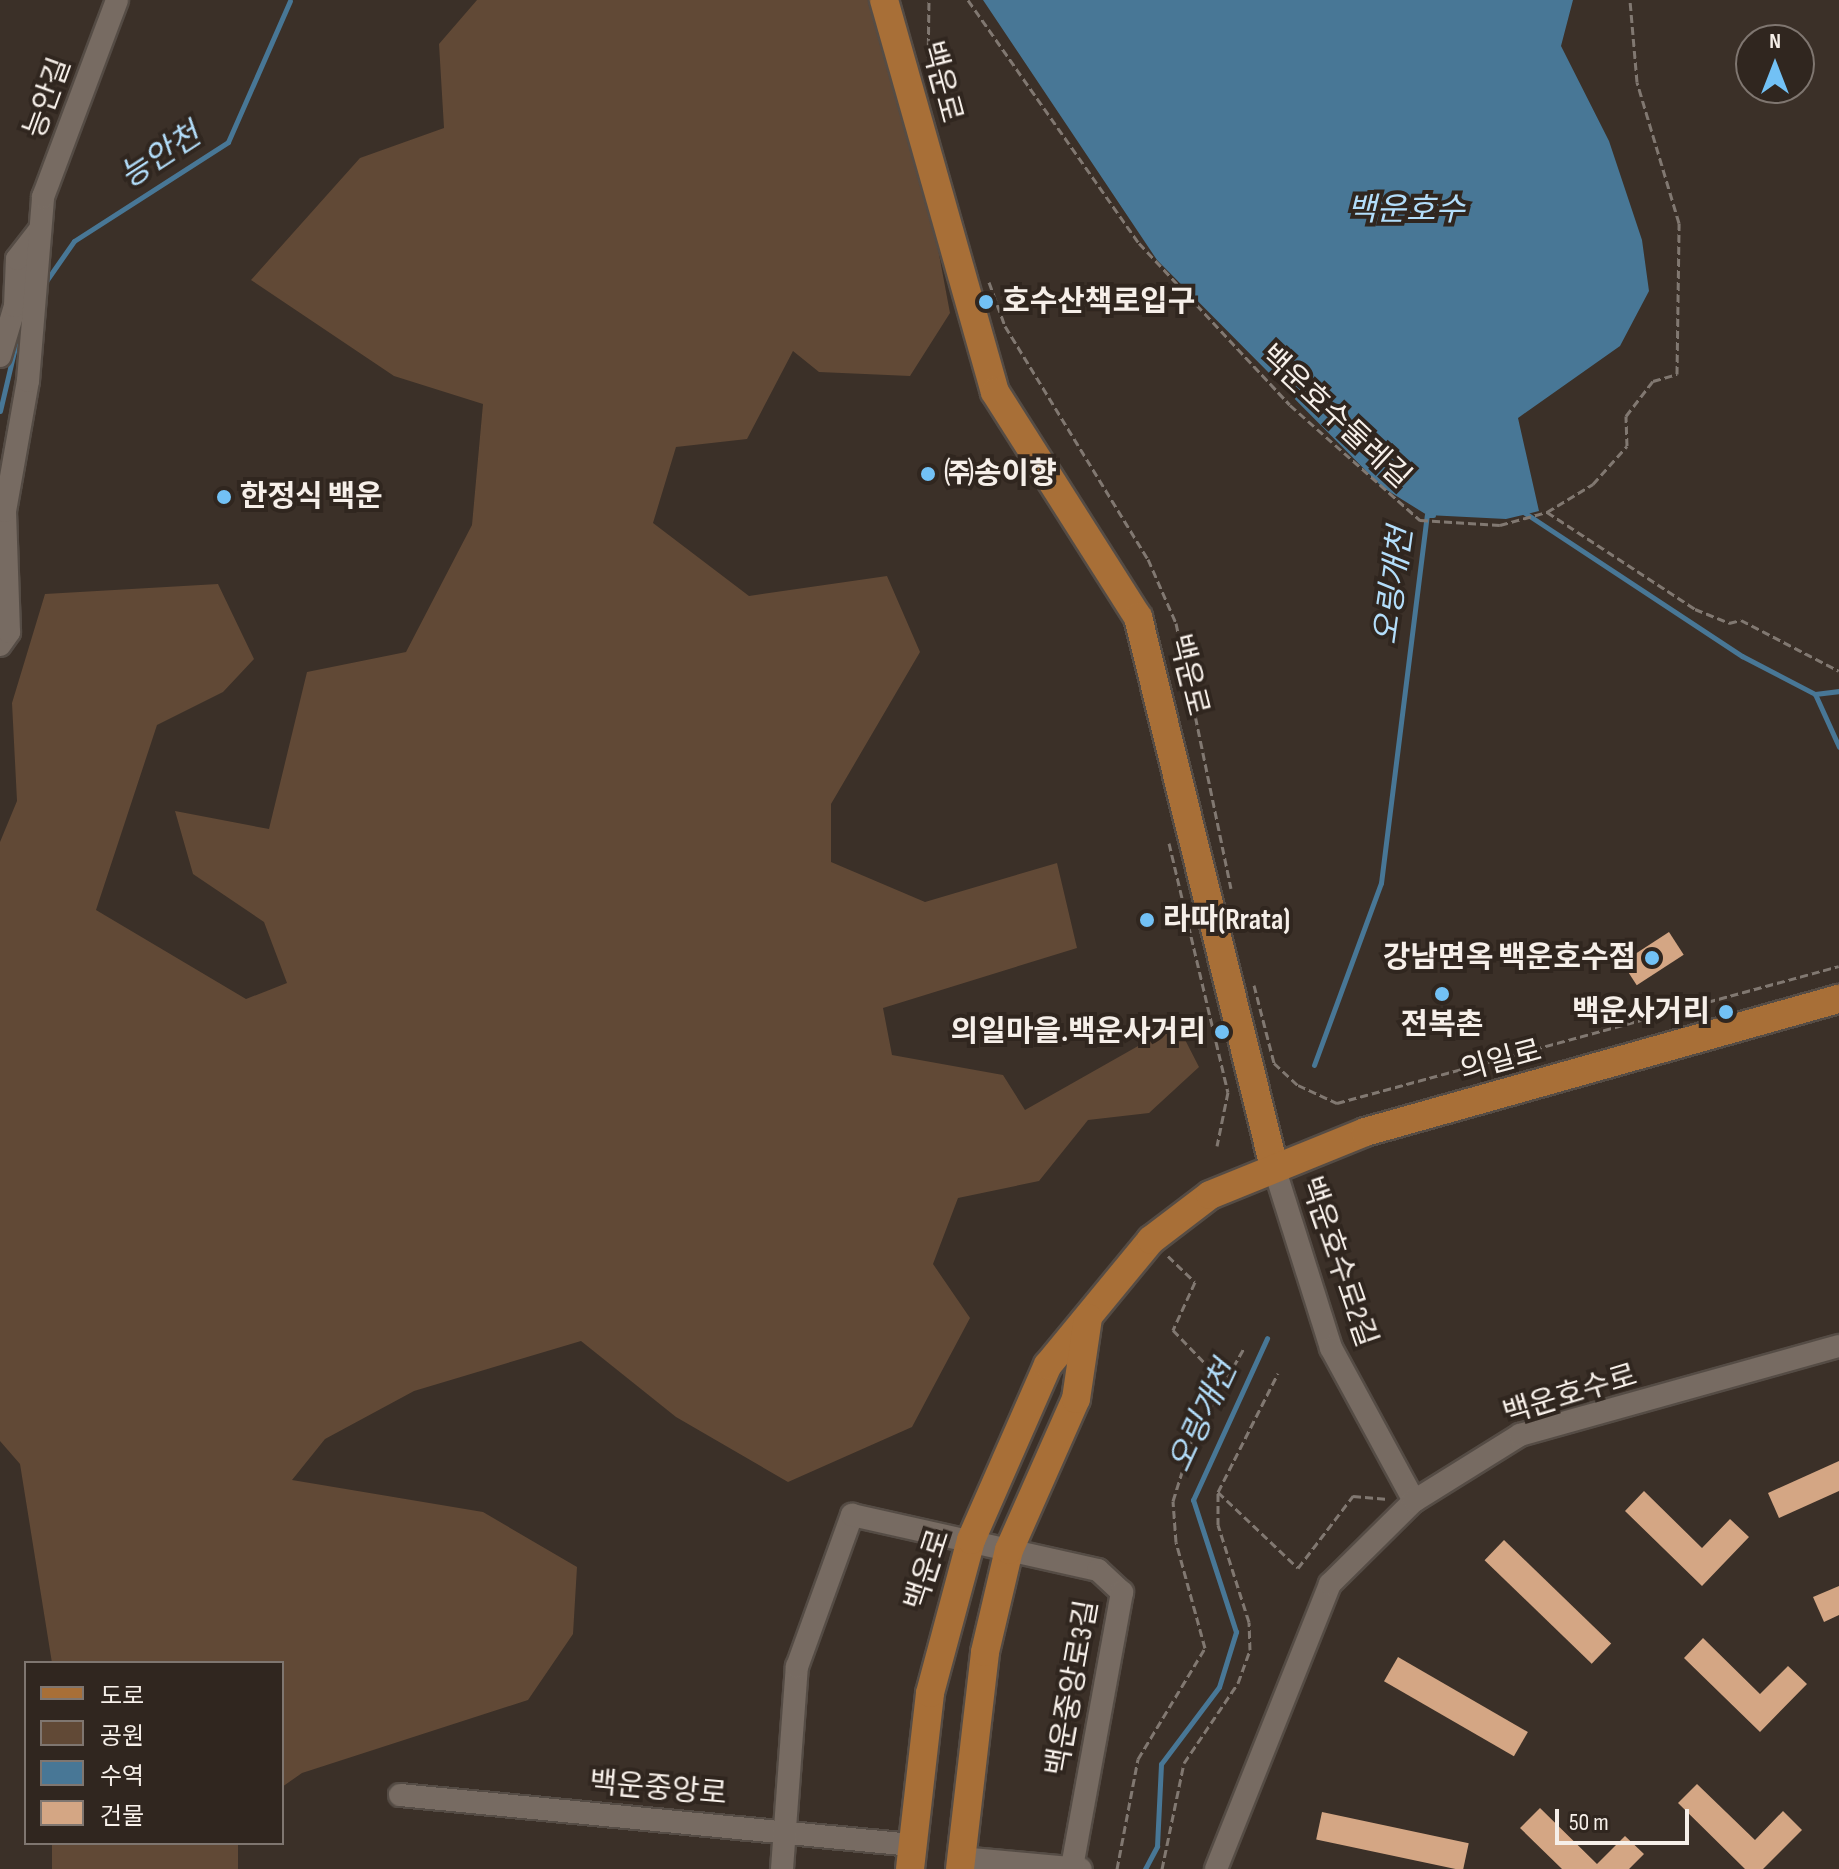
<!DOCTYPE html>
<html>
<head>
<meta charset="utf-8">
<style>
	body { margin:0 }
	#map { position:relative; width:1839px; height:1869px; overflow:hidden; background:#3b3028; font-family:"Sofia Sans Condensed","Noto Sans KR",sans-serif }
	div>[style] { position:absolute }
	.green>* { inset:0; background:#614936; transform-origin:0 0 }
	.water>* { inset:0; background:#487796 }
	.stream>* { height:5px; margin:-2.5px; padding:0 2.5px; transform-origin:2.5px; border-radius:2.5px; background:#487796 }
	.building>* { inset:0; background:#d4a684; transform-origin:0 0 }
	.path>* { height:3px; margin-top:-1.5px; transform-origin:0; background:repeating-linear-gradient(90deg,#817871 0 8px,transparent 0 12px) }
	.roads { filter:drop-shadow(2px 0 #554c45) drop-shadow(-2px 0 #554c45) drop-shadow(0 2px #554c45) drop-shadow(0 -2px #554c45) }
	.minor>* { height:22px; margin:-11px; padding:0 11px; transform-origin:11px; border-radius:11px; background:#776b62 }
	.major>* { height:28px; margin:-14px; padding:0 14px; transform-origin:14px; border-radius:14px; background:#a86f37 }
	.dots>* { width:22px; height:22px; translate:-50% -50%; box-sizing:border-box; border:4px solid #30261f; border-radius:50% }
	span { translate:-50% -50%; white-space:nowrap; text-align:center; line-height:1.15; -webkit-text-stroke:8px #30261f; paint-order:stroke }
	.street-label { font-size:30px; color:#f6efe9 }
	.poi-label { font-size:30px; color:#f6efe9; font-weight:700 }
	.left { translate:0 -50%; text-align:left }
	.right { translate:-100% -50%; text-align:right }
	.water-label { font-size:32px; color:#b3defb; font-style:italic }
	.legend { position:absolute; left:24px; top:1661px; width:260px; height:184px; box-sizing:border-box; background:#30261f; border:2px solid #7f7670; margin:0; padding:10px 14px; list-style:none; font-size:24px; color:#f6efe9 }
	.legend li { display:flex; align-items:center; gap:16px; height:40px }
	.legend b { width:40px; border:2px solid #7f7670 }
	.north { position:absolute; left:1735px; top:24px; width:80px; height:80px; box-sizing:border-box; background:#30261f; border:2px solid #7f7670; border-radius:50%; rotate:0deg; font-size:22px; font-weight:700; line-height:32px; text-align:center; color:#f6efe9 }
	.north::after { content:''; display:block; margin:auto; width:28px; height:36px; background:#72c1f5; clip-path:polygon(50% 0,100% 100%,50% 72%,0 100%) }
	.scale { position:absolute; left:1555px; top:1809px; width:134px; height:36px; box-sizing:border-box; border:4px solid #f6efe9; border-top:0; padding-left:10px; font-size:24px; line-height:28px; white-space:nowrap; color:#f6efe9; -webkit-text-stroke:6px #30261f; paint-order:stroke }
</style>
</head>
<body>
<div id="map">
	<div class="green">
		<i style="clip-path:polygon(477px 0,872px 0,921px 158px,950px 313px,910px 376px,819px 372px,793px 351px,747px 439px,676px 447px,653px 523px,749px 596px,887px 576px,920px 652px,831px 804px,831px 862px,925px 902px,1057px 863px,1077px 948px,883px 1008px,892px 1055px,1003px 1075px,1025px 1110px,1177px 1024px,1199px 1067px,1149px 1113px,1088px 1120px,1039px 1181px,958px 1198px,933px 1264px,970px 1318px,912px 1427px,788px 1482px,676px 1417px,581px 1341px,414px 1391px,325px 1439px,292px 1480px,483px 1512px,577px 1567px,573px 1634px,528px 1700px,302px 1773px,282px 1787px,282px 1663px,52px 1663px,20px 1464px,0 1441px,0 842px,17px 801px,12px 703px,45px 594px,218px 584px,254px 659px,223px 692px,157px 725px,96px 910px,246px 999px,287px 983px,264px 922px,193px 874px,175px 811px,269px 829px,307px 672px,406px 652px,472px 525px,483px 404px,394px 376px,251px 280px,360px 158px,444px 128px,439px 44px)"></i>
		<i style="left:52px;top:1843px;width:186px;height:26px"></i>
	</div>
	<div class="water">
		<i style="clip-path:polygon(983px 0,1573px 0,1561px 46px,1609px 141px,1642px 240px,1649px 291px,1620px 346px,1518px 418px,1539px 511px,1506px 519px,1427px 515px,1382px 487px,1157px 260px)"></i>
	</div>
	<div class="stream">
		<i style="left:44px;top:284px;width:52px;rotate:-55.1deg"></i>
		<i style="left:74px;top:241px;width:183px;rotate:-32.7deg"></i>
		<i style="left:228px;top:142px;width:154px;rotate:-66.3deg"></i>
		<i style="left:0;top:411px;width:79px;rotate:-76.8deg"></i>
		<i style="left:1525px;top:513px;width:260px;rotate:33.4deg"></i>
		<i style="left:1742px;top:656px;width:82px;rotate:27.5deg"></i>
		<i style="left:1815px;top:694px;width:58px;rotate:65.6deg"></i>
		<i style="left:1815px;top:694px;width:24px;rotate:-7deg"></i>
		<i style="left:1314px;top:1065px;width:194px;rotate:-69.8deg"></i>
		<i style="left:1381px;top:883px;width:371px;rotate:-82.9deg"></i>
		<i style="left:1427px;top:515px;width:6px"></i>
		<i style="left:1145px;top:1869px;width:26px;rotate:-62deg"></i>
		<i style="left:1157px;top:1846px;width:82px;rotate:-87.2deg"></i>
		<i style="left:1161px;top:1764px;width:96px;rotate:-53deg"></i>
		<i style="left:1219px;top:1687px;width:58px;rotate:-72.8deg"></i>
		<i style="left:1236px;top:1632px;width:139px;rotate:-108deg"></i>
		<i style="left:1193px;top:1500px;width:178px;rotate:-65.4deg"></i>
	</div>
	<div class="building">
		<i style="left:1669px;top:932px;width:27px;height:56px;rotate:57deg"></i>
		<i style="clip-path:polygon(1839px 1461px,1839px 1491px,1779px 1518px,1768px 1493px)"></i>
		<i style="clip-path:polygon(1644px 1491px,1702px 1548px,1730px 1519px,1749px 1537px,1702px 1586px,1625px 1511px)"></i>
		<i style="left:1504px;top:1540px;width:149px;height:28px;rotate:44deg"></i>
		<i style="clip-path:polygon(1839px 1586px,1839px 1615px,1824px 1622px,1813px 1597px)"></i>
		<i style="clip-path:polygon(1703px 1638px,1760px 1694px,1788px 1666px,1807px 1684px,1760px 1732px,1684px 1658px)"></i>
		<i style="left:1398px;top:1657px;width:150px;height:28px;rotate:30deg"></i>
		<i style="clip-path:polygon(1697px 1784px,1755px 1840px,1783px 1811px,1802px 1830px,1763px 1869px,1745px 1869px,1678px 1803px)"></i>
		<i style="clip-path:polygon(1540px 1808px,1597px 1864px,1625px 1836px,1644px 1854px,1629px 1869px,1562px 1869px,1520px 1828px)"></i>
		<i style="left:1322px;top:1812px;width:150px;height:28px;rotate:12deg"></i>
	</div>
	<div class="path">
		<i style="left:968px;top:0;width:297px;rotate:54.9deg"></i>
		<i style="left:1139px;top:243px;width:221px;rotate:47deg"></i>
		<i style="left:1290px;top:405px;width:174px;rotate:41.5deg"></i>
		<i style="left:1420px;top:520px;width:80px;rotate:3.6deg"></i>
		<i style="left:1500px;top:525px;width:49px;rotate:-15.5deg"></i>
		<i style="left:1547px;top:512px;width:54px;rotate:-31.3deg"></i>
		<i style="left:1593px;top:484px;width:51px;rotate:-48.2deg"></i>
		<i style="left:1627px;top:446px;width:30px;rotate:-92deg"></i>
		<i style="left:1626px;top:416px;width:44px;rotate:-52.4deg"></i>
		<i style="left:1653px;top:381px;width:25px;rotate:-16deg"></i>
		<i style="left:1677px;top:374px;width:151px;rotate:-89.2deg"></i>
		<i style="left:1679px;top:223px;width:147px;rotate:-106.6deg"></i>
		<i style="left:1637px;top:82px;width:82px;rotate:-94.9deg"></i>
		<i style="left:928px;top:70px;width:70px;rotate:-89.2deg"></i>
		<i style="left:989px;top:282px;width:47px;rotate:70deg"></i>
		<i style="left:1005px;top:326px;width:273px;rotate:58.5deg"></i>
		<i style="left:1148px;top:559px;width:70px;rotate:66.4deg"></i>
		<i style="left:1176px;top:623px;width:271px;rotate:78.3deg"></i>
		<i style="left:1547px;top:512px;width:177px;rotate:33.2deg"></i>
		<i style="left:1695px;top:609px;width:37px;rotate:22deg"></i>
		<i style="left:1729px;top:623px;width:12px;rotate:-14deg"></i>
		<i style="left:1741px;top:620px;width:110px;rotate:27.5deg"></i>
		<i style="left:1169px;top:843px;width:256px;rotate:76.7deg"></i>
		<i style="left:1228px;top:1092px;width:55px;rotate:101.5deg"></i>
		<i style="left:1254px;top:985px;width:81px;rotate:75.6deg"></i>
		<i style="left:1274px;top:1063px;width:33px;rotate:43deg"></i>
		<i style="left:1298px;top:1085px;width:43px;rotate:24.8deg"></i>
		<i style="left:1337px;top:1103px;width:520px;rotate:-15.26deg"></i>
		<i style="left:1168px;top:1256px;width:37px;rotate:44deg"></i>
		<i style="left:1195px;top:1282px;width:53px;rotate:114.6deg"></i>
		<i style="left:1173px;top:1330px;width:74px;rotate:46.1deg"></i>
		<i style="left:1218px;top:1492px;width:110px;rotate:43.5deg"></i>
		<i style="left:1298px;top:1568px;width:91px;rotate:-52.6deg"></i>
		<i style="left:1353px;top:1496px;width:35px;rotate:5deg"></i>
		<i style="left:1117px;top:1869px;width:112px;rotate:-79.2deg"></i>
		<i style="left:1138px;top:1759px;width:130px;rotate:-58.9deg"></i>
		<i style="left:1205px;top:1648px;width:110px;rotate:-105.3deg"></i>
		<i style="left:1176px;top:1542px;width:41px;rotate:-94.2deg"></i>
		<i style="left:1173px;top:1501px;width:64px;rotate:-72.7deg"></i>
		<i style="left:1192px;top:1440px;width:106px;rotate:-60.5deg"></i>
		<i style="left:1162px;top:1869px;width:108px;rotate:-78.3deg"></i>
		<i style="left:1184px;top:1763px;width:97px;rotate:-56deg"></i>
		<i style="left:1238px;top:1683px;width:35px;rotate:-70deg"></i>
		<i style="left:1250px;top:1650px;width:28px;rotate:-92deg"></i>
		<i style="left:1249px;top:1622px;width:102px;rotate:-107.7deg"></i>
		<i style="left:1218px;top:1525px;width:33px;rotate:-90deg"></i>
		<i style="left:1218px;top:1492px;width:133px;rotate:-63.2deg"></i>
	</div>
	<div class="roads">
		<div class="minor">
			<i style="left:0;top:356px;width:52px;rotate:-73.3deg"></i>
			<i style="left:15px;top:306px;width:47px;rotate:-87.6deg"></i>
			<i style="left:17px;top:259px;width:36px;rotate:-52deg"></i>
			<i style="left:0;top:645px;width:16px;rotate:-55deg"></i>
			<i style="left:9px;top:632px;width:121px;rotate:-91.9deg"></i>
			<i style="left:5px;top:511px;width:132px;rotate:-80deg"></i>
			<i style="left:28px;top:381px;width:185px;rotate:-85.3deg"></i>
			<i style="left:43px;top:197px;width:210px;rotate:-69.4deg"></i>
			<i style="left:1274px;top:1167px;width:190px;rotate:72.5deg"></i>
			<i style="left:1331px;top:1348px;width:174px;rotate:61.5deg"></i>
			<i style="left:400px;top:1795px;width:514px;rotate:5.58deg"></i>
			<i style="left:960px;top:1858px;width:121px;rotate:5.2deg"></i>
			<i style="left:782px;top:1869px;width:203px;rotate:-85.8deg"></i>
			<i style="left:797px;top:1667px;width:162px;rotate:-70.1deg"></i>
			<i style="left:852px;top:1515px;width:252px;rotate:12.6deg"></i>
			<i style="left:1098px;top:1570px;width:33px;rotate:43deg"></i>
			<i style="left:1122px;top:1592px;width:280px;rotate:100.3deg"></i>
			<i style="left:1216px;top:1869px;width:307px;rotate:-68.2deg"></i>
			<i style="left:1330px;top:1584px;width:118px;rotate:-44.7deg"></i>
			<i style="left:1414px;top:1501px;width:125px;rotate:-31.9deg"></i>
			<i style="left:1520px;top:1435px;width:331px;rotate:-15.6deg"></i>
		</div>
		<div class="major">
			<i style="left:884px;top:0;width:407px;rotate:74.2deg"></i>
			<i style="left:995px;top:392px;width:267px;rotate:57.6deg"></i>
			<i style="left:1138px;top:617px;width:567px;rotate:76.11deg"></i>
			<i style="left:910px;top:1869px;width:177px;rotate:-83.5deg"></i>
			<i style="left:930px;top:1693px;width:158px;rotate:-75deg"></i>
			<i style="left:971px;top:1540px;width:191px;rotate:-66.3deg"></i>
			<i style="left:1048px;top:1365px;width:162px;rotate:-50.5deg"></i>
			<i style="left:1151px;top:1240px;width:74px;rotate:-37.3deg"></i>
			<i style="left:1210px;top:1195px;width:167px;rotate:-22.1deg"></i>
			<i style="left:1365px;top:1132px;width:492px;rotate:-15.7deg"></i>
			<i style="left:960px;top:1869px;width:218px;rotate:-83.4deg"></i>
			<i style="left:985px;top:1652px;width:105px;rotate:-76.8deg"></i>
			<i style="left:1009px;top:1550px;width:165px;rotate:-66.1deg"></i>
			<i style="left:1076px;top:1399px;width:82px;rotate:-81.6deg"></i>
		</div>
	</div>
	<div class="dots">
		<i style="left:986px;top:302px;background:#72c1f5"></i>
		<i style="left:928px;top:474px;background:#72c1f5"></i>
		<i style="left:224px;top:497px;background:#72c1f5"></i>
		<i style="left:1147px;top:920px;background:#72c1f5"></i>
		<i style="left:1652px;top:958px;background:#72c1f5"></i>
		<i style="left:1442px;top:994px;background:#72c1f5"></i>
		<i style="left:1726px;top:1012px;background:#72c1f5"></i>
		<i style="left:1222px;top:1032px;background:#72c1f5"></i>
	</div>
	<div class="street-label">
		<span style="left:941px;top:82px;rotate:75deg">백운로</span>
		<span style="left:48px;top:98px;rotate:-70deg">능안길</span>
		<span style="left:1335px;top:417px;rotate:43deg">백운호수둘레길</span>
		<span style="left:1188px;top:675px;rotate:76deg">백운로</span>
		<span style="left:1501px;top:1061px;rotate:-15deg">의일로</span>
		<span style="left:1338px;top:1262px;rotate:71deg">백운호수로2길</span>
		<span style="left:1570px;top:1395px;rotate:-17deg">백운호수로</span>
		<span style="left:928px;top:1570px;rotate:-72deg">백운로</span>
		<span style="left:1073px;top:1688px;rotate:-80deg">백운중앙로3길</span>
		<span style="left:658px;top:1789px;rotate:5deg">백운중앙로</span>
	</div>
	<div class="poi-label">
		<span class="left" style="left:1002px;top:302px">호수산책로입구</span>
		<span class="left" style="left:944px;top:474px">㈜송이향</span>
		<span class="left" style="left:240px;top:497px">한정식 백운</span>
		<span class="left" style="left:1163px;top:920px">라따(Rrata)</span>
		<span class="right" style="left:1636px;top:958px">강남면옥 백운호수점</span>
		<span class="right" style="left:1710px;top:1012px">백운사거리</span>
		<span style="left:1442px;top:1025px">전복촌</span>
		<span class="right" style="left:1206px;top:1032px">의일마을.백운사거리</span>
	</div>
	<div class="water-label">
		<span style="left:161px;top:157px;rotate:-33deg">능안천</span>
		<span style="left:1406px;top:211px">백운호수</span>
		<span style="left:1395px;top:586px;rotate:-82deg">오링개천</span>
		<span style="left:1204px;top:1417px;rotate:-65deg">오링개천</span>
	</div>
	<ul class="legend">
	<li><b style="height:10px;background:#a86f37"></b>도로</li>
	<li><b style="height:22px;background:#614936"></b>공원</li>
	<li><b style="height:22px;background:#487796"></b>수역</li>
	<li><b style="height:22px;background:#d4a684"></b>건물</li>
	</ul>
	<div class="north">N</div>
	<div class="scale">50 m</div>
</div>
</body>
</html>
